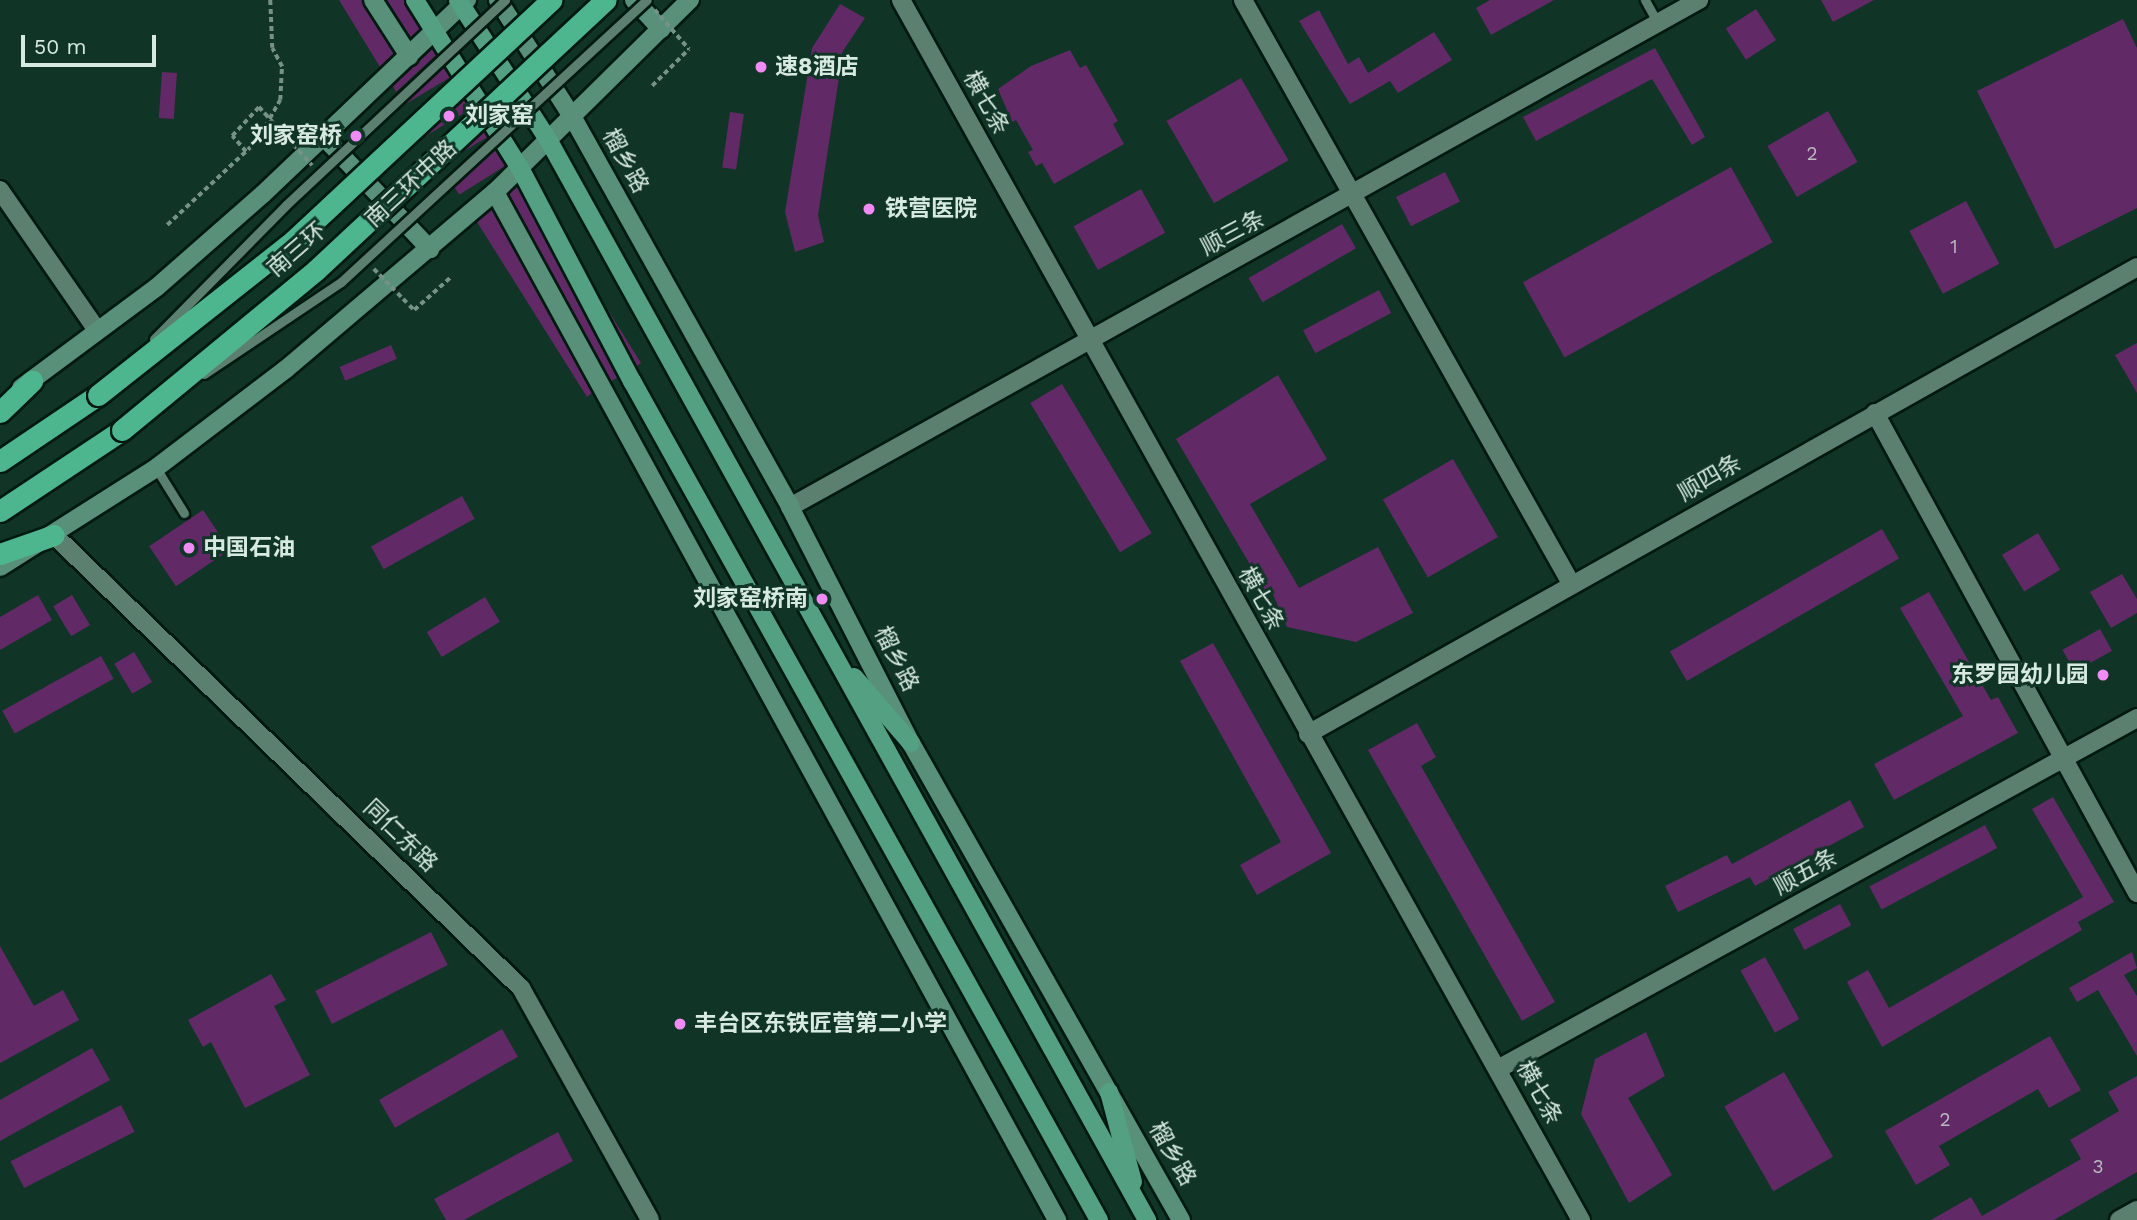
<!DOCTYPE html>
<html>
<head>
<meta charset="utf-8">
<style>
	body { margin:0 }
	#map { position:relative; width:2137px; height:1220px; overflow:hidden; background:#103426; font-family:"Work Sans","Noto Sans SC",sans-serif }
	div>[style] { position:absolute }
	.building>* { inset:0; background:#612965; transform-origin:0 0 }
	.path>* { height:3.5px; margin-top:-1.75px; transform-origin:0; background:repeating-linear-gradient(90deg,#769186 0 5px,transparent 0 8.5px) }
	.roads { filter:drop-shadow(2px 0 #011a10) drop-shadow(-2px 0 #011a10) drop-shadow(0 2px #011a10) drop-shadow(0 -2px #011a10) }
	.lane>* { height:9px; margin:-4.5px; padding:0 4.5px; transform-origin:4.5px; border-radius:4.5px; background:#5c8070 }
	.street>* { height:18px; margin:-9px; padding:0 9px; transform-origin:9px; border-radius:9px; background:#5c8070 }
	.secondary>* { height:18px; margin:-9px; padding:0 9px; transform-origin:9px; border-radius:9px; background:#589079 }
	.primary>* { height:18px; margin:-9px; padding:0 9px; transform-origin:9px; border-radius:9px; background:#54a082 }
	.highway>* { height:21px; margin:-10.5px; padding:0 10.5px; transform-origin:10.5px; border-radius:10.5px; background:#4eb68e }
	.path-bridge>* { height:3.5px; margin-top:-1.75px; transform-origin:0; background:repeating-linear-gradient(90deg,#769186 0 5px,transparent 0 8.5px) }
	.bridges { filter:drop-shadow(2px 0 #011a10) drop-shadow(-2px 0 #011a10) drop-shadow(0 2px #011a10) drop-shadow(0 -2px #011a10) }
	.lane-bridge>* { height:9px; margin:-4.5px; padding:0 4.5px; transform-origin:4.5px; border-radius:4.5px; background:#5c8070 }
	.highway-bridge>* { height:21px; margin:-10.5px; padding:0 10.5px; transform-origin:10.5px; border-radius:10.5px; background:#4eb68e }
	.dots>* { width:19px; height:19px; translate:-50% -50%; box-sizing:border-box; border:4px solid #103426; border-radius:50% }
	span { translate:-50% -50%; white-space:nowrap; text-align:center; line-height:1.15; -webkit-text-stroke:6px #103426; paint-order:stroke }
	.number-label { font-size:19px; color:#babac2 }
	.number-label span { -webkit-text-stroke-width:0 }
	.poi-label { font-size:23px; color:#d7eae1; font-weight:700 }
	.left { translate:0 -50%; text-align:left }
	.right { translate:-100% -50%; text-align:right }
	.street-label { font-size:23px; color:#d7eae1 }
	.scale { position:absolute; left:21px; top:35px; width:135px; height:32px; box-sizing:border-box; border:4px solid #d7eae1; border-top:0; padding-left:9px; font-size:21px; line-height:24px; white-space:nowrap; color:#d7eae1; -webkit-text-stroke:5px #103426; paint-order:stroke }
</style>
</head>
<body>
<div id="map">
	<div class="building">
		<i style="clip-path:polygon(339px 0,362px 0,394px 54px,380px 67px)"></i>
		<i style="clip-path:polygon(387px 0,404px 0,420px 29px,411px 38px)"></i>
		<i style="clip-path:polygon(1490px 0,1554px 0,1491px 35px,1476px 8px)"></i>
		<i style="clip-path:polygon(1821px 0,1874px 0,1833px 22px)"></i>
		<i style="clip-path:polygon(840px 4px,865px 18px,843px 51px,818px 215px,824px 242px,795px 252px,785px 212px,812px 48px)"></i>
		<i style="left:1756px;top:9px;width:37px;height:36px;rotate:57deg"></i>
		<i style="clip-path:polygon(1319px 10px,1348px 64px,1359px 57px,1368px 73px,1434px 32px,1452px 60px,1398px 93px,1390px 81px,1350px 104px,1299px 21px)"></i>
		<i style="clip-path:polygon(2123px 19px,2137px 48px,2137px 208px,2055px 249px,1977px 91px)"></i>
		<i style="clip-path:polygon(1655px 48px,1705px 137px,1692px 145px,1652px 79px,1536px 141px,1523px 117px)"></i>
		<i style="clip-path:polygon(432px 49px,436px 55px,396px 92px,393px 86px)"></i>
		<i style="clip-path:polygon(1070px 50px,1080px 68px,1086px 65px,1118px 121px,1113px 124px,1124px 144px,1054px 184px,1042px 163px,1036px 166px,1028px 152px,1033px 150px,1016px 120px,1012px 122px,998px 89px,1031px 66px)"></i>
		<i style="left:444px;top:67px;width:12px;height:54px;rotate:59deg"></i>
		<i style="left:162px;top:72px;width:15px;height:46px;rotate:4deg"></i>
		<i style="left:1241px;top:78px;width:95px;height:86px;rotate:60deg"></i>
		<i style="left:464px;top:99px;width:12px;height:54px;rotate:59deg"></i>
		<i style="left:1828px;top:111px;width:59px;height:70px;rotate:60deg"></i>
		<i style="left:730px;top:112px;width:14px;height:56px;rotate:8deg"></i>
		<i style="left:484px;top:132px;width:6px;height:54px;rotate:59deg"></i>
		<i style="left:495px;top:150px;width:19px;height:54px;rotate:58deg"></i>
		<i style="left:1731px;top:167px;width:86px;height:238px;rotate:61deg"></i>
		<i style="left:1445px;top:172px;width:33px;height:55px;rotate:63deg"></i>
		<i style="clip-path:polygon(517px 186px,617px 378px,611px 381px,509px 194px)"></i>
		<i style="left:1141px;top:189px;width:50px;height:77px;rotate:61deg"></i>
		<i style="left:1966px;top:201px;width:71px;height:64px;rotate:62deg"></i>
		<i style="clip-path:polygon(492px 210px,592px 393px,587px 397px,477px 222px)"></i>
		<i style="left:1342px;top:224px;width:28px;height:108px;rotate:60deg"></i>
		<i style="left:1379px;top:290px;width:26px;height:86px;rotate:62deg"></i>
		<i style="clip-path:polygon(606px 307px,641px 363px,637px 366px)"></i>
		<i style="clip-path:polygon(2137px 343px,2137px 393px,2115px 355px)"></i>
		<i style="left:391px;top:345px;width:15px;height:56px;rotate:67deg"></i>
		<i style="clip-path:polygon(1278px 375px,1327px 459px,1250px 504px,1299px 588px,1378px 547px,1413px 613px,1356px 642px,1287px 627px,1272px 592px,1268px 595px,1176px 439px)"></i>
		<i style="left:1062px;top:384px;width:174px;height:37px;rotate:59deg"></i>
		<i style="left:1453px;top:459px;width:90px;height:81px;rotate:60deg"></i>
		<i style="left:462px;top:496px;width:26px;height:104px;rotate:61deg"></i>
		<i style="left:203px;top:510px;width:48px;height:65px;rotate:56deg"></i>
		<i style="left:1882px;top:529px;width:34px;height:245px;rotate:60deg"></i>
		<i style="left:2038px;top:533px;width:43px;height:42px;rotate:59deg"></i>
		<i style="clip-path:polygon(2122px 574px,2137px 599px,2137px 613px,2111px 628px,2090px 592px)"></i>
		<i style="clip-path:polygon(1929px 592px,1991px 700px,1998px 697px,2018px 733px,1894px 800px,1874px 764px,1963px 716px,1900px 608px)"></i>
		<i style="clip-path:polygon(38px 595px,52px 620px,0 650px,0 617px)"></i>
		<i style="left:72px;top:595px;width:35px;height:22px;rotate:59deg"></i>
		<i style="left:485px;top:597px;width:29px;height:68px;rotate:59deg"></i>
		<i style="left:2100px;top:629px;width:25px;height:43px;rotate:61deg"></i>
		<i style="clip-path:polygon(1213px 643px,1331px 853px,1257px 895px,1240px 865px,1281px 842px,1180px 661px)"></i>
		<i style="left:134px;top:652px;width:35px;height:23px;rotate:59deg"></i>
		<i style="left:101px;top:656px;width:26px;height:113px;rotate:61deg"></i>
		<i style="clip-path:polygon(1417px 723px,1436px 757px,1421px 766px,1555px 1002px,1522px 1021px,1368px 750px)"></i>
		<i style="clip-path:polygon(2053px 797px,2114px 902px,2078px 922px,2082px 930px,1882px 1047px,1847px 982px,1868px 970px,1889px 1008px,2083px 897px,2032px 809px)"></i>
		<i style="clip-path:polygon(1850px 800px,1864px 827px,1755px 886px,1750px 877px,1678px 912px,1665px 886px,1727px 855px,1732px 864px)"></i>
		<i style="left:1985px;top:825px;width:26px;height:131px;rotate:62deg"></i>
		<i style="left:1840px;top:904px;width:24px;height:53px;rotate:62deg"></i>
		<i style="left:431px;top:932px;width:37px;height:130px;rotate:63deg"></i>
		<i style="clip-path:polygon(0 946px,34px 1006px,63px 990px,79px 1020px,0 1063px)"></i>
		<i style="clip-path:polygon(2132px 952px,2137px 968px,2124px 975px,2137px 996px,2137px 1056px,2098px 990px,2077px 1002px,2069px 988px)"></i>
		<i style="left:1765px;top:957px;width:71px;height:28px;rotate:61deg"></i>
		<i style="clip-path:polygon(271px 974px,286px 1000px,274px 1006px,310px 1075px,245px 1108px,211px 1042px,203px 1047px,188px 1020px)"></i>
		<i style="left:502px;top:1029px;width:32px;height:142px;rotate:60deg"></i>
		<i style="clip-path:polygon(1646px 1032px,1665px 1076px,1628px 1098px,1672px 1175px,1629px 1203px,1581px 1114px,1595px 1059px)"></i>
		<i style="clip-path:polygon(2050px 1036px,2081px 1090px,2049px 1108px,2038px 1089px,1939px 1146px,1950px 1165px,1916px 1185px,1885px 1131px)"></i>
		<i style="clip-path:polygon(92px 1048px,110px 1080px,0 1141px,0 1100px)"></i>
		<i style="left:1784px;top:1072px;width:98px;height:69px;rotate:60deg"></i>
		<i style="clip-path:polygon(2137px 1076px,2137px 1172px,2054px 1220px,1931px 1220px,1971px 1197px,1982px 1216px,2081px 1159px,2070px 1140px,2119px 1111px,2108px 1092px)"></i>
		<i style="left:121px;top:1105px;width:30px;height:124px;rotate:63deg"></i>
		<i style="clip-path:polygon(558px 1132px,573px 1161px,464px 1220px,446px 1220px,434px 1199px)"></i>
	</div>
	<div class="path">
		<i style="left:652px;top:86px;width:52px;rotate:-45deg"></i>
		<i style="left:246px;top:152px;width:21px;rotate:-131deg"></i>
		<i style="left:232px;top:136px;width:40px;rotate:-47deg"></i>
		<i style="left:167px;top:225px;width:123px;rotate:-43deg"></i>
		<i style="left:257px;top:141px;width:47px;rotate:-60.7deg"></i>
		<i style="left:280px;top:100px;width:33px;rotate:-87deg"></i>
		<i style="left:282px;top:67px;width:21px;rotate:-118deg"></i>
		<i style="left:272px;top:48px;width:48px;rotate:-92.4deg"></i>
		<i style="left:414px;top:310px;width:51px;rotate:-41.8deg"></i>
	</div>
	<div class="roads">
		<div class="lane">
			<i style="left:1645px;top:0;width:26px;rotate:61deg"></i>
			<i style="left:156px;top:468px;width:53px;rotate:58.1deg"></i>
		</div>
		<div class="street">
			<i style="left:901px;top:0;width:1397px;rotate:60.87deg"></i>
			<i style="left:1243px;top:0;width:671px;rotate:60.65deg"></i>
			<i style="left:0;top:190px;width:170px;rotate:55.3deg"></i>
			<i style="left:1875px;top:413px;width:547px;rotate:61.37deg"></i>
			<i style="left:790px;top:507px;width:1041px;rotate:-29.15deg"></i>
			<i style="left:54px;top:535px;width:651px;rotate:44.13deg"></i>
			<i style="left:521px;top:988px;width:265px;rotate:60.9deg"></i>
			<i style="left:1308px;top:734px;width:951px;rotate:-29.39deg"></i>
			<i style="left:1498px;top:1069px;width:729px;rotate:-28.78deg"></i>
			<i style="left:2119px;top:1220px;width:21px;rotate:-29deg"></i>
		</div>
		<div class="secondary">
			<i style="left:373px;top:0;width:67px;rotate:57.3deg"></i>
			<i style="left:498px;top:0;width:140px;rotate:57.6deg"></i>
			<i style="left:573px;top:118px;width:445px;rotate:60.8deg"></i>
			<i style="left:790px;top:507px;width:265px;rotate:62.9deg"></i>
			<i style="left:911px;top:743px;width:548px;rotate:60.49deg"></i>
			<i style="left:634px;top:0;width:40px;rotate:47deg"></i>
			<i style="left:323px;top:136px;width:156px;rotate:46.6deg"></i>
			<i style="left:495px;top:192px;width:1172px;rotate:61.33deg"></i>
			<i style="left:21px;top:388px;width:169px;rotate:-36.6deg"></i>
			<i style="left:157px;top:287px;width:141px;rotate:-41.3deg"></i>
			<i style="left:263px;top:194px;width:282px;rotate:-43.6deg"></i>
			<i style="left:0;top:567px;width:185px;rotate:-32.4deg"></i>
			<i style="left:156px;top:468px;width:163px;rotate:-37.3deg"></i>
			<i style="left:286px;top:369px;width:274px;rotate:-40.3deg"></i>
			<i style="left:495px;top:192px;width:274px;rotate:-44.6deg"></i>
		</div>
		<div class="primary">
			<i style="left:415px;top:0;width:198px;rotate:58deg"></i>
			<i style="left:520px;top:168px;width:241px;rotate:62.3deg"></i>
			<i style="left:632px;top:381px;width:960px;rotate:60.9deg"></i>
			<i style="left:458px;top:0;width:168px;rotate:57.2deg"></i>
			<i style="left:549px;top:141px;width:1234px;rotate:61deg"></i>
			<i style="left:854px;top:677px;width:87px;rotate:49.2deg"></i>
			<i style="left:1109px;top:1092px;width:93px;rotate:75.1deg"></i>
		</div>
		<div class="highway">
			<i style="left:0;top:412px;width:45px;rotate:-44.1deg"></i>
			<i style="left:0;top:461px;width:118px;rotate:-34deg"></i>
			<i style="left:0;top:511px;width:146px;rotate:-33.6deg"></i>
			<i style="left:0;top:554px;width:57px;rotate:-19.4deg"></i>
		</div>
	</div>
	<div class="path-bridge">
		<i style="left:655px;top:10px;width:52px;rotate:48.9deg"></i>
		<i style="left:259px;top:107px;width:79px;rotate:47.6deg"></i>
		<i style="left:374px;top:269px;width:57px;rotate:45.7deg"></i>
	</div>
	<div class="bridges">
		<div class="lane-bridge">
			<i style="left:154px;top:339px;width:188px;rotate:-45.4deg"></i>
			<i style="left:286px;top:205px;width:300px;rotate:-43.1deg"></i>
			<i style="left:204px;top:374px;width:165px;rotate:-33.9deg"></i>
			<i style="left:341px;top:282px;width:416px;rotate:-42.7deg"></i>
		</div>
		<div class="highway-bridge">
			<i style="left:98px;top:395px;width:250px;rotate:-38.3deg"></i>
			<i style="left:294px;top:240px;width:352px;rotate:-43deg"></i>
			<i style="left:122px;top:430px;width:251px;rotate:-39.5deg"></i>
			<i style="left:316px;top:270px;width:396px;rotate:-43deg"></i>
		</div>
	</div>
	<div class="dots">
		<i style="left:761px;top:67px;background:#f08bf6"></i>
		<i style="left:449px;top:116px;background:#f08bf6"></i>
		<i style="left:356px;top:136px;background:#f08bf6"></i>
		<i style="left:869px;top:209px;background:#f08bf6"></i>
		<i style="left:189px;top:548px;background:#f08bf6"></i>
		<i style="left:822px;top:599px;background:#f08bf6"></i>
		<i style="left:2103px;top:675px;background:#f08bf6"></i>
		<i style="left:680px;top:1024px;background:#f08bf6"></i>
	</div>
	<div class="number-label">
		<span style="left:1812px;top:154px">2</span>
		<span style="left:1954px;top:247px">1</span>
		<span style="left:1945px;top:1120px">2</span>
		<span style="left:2098px;top:1167px">3</span>
	</div>
	<div class="poi-label">
		<span class="left" style="left:775px;top:67px">速8酒店</span>
		<span class="left" style="left:465px;top:116px">刘家窑</span>
		<span class="right" style="left:342px;top:136px">刘家窑桥</span>
		<span class="left" style="left:885px;top:209px">铁营医院</span>
		<span class="left" style="left:203px;top:548px">中国石油</span>
		<span class="right" style="left:808px;top:599px">刘家窑桥南</span>
		<span class="right" style="left:2089px;top:675px">东罗园幼儿园</span>
		<span class="left" style="left:694px;top:1024px">丰台区东铁匠营第二小学</span>
	</div>
	<div class="street-label">
		<span style="left:986px;top:103px;rotate:61deg">横七条</span>
		<span style="left:625px;top:161px;rotate:61deg">榴乡路</span>
		<span style="left:411px;top:184px;rotate:-43deg">南三环中路</span>
		<span style="left:1233px;top:233px;rotate:-28deg">顺三条</span>
		<span style="left:297px;top:250px;rotate:-41deg">南三环</span>
		<span style="left:1710px;top:478px;rotate:-30deg">顺四条</span>
		<span style="left:1261px;top:599px;rotate:61deg">横七条</span>
		<span style="left:896px;top:659px;rotate:63deg">榴乡路</span>
		<span style="left:400px;top:836px;rotate:44deg">同仁东路</span>
		<span style="left:1806px;top:872px;rotate:-29deg">顺五条</span>
		<span style="left:1539px;top:1093px;rotate:61deg">横七条</span>
		<span style="left:1172px;top:1154px;rotate:60deg">榴乡路</span>
	</div>
	<div class="scale">50 m</div>
</div>
</body>
</html>
